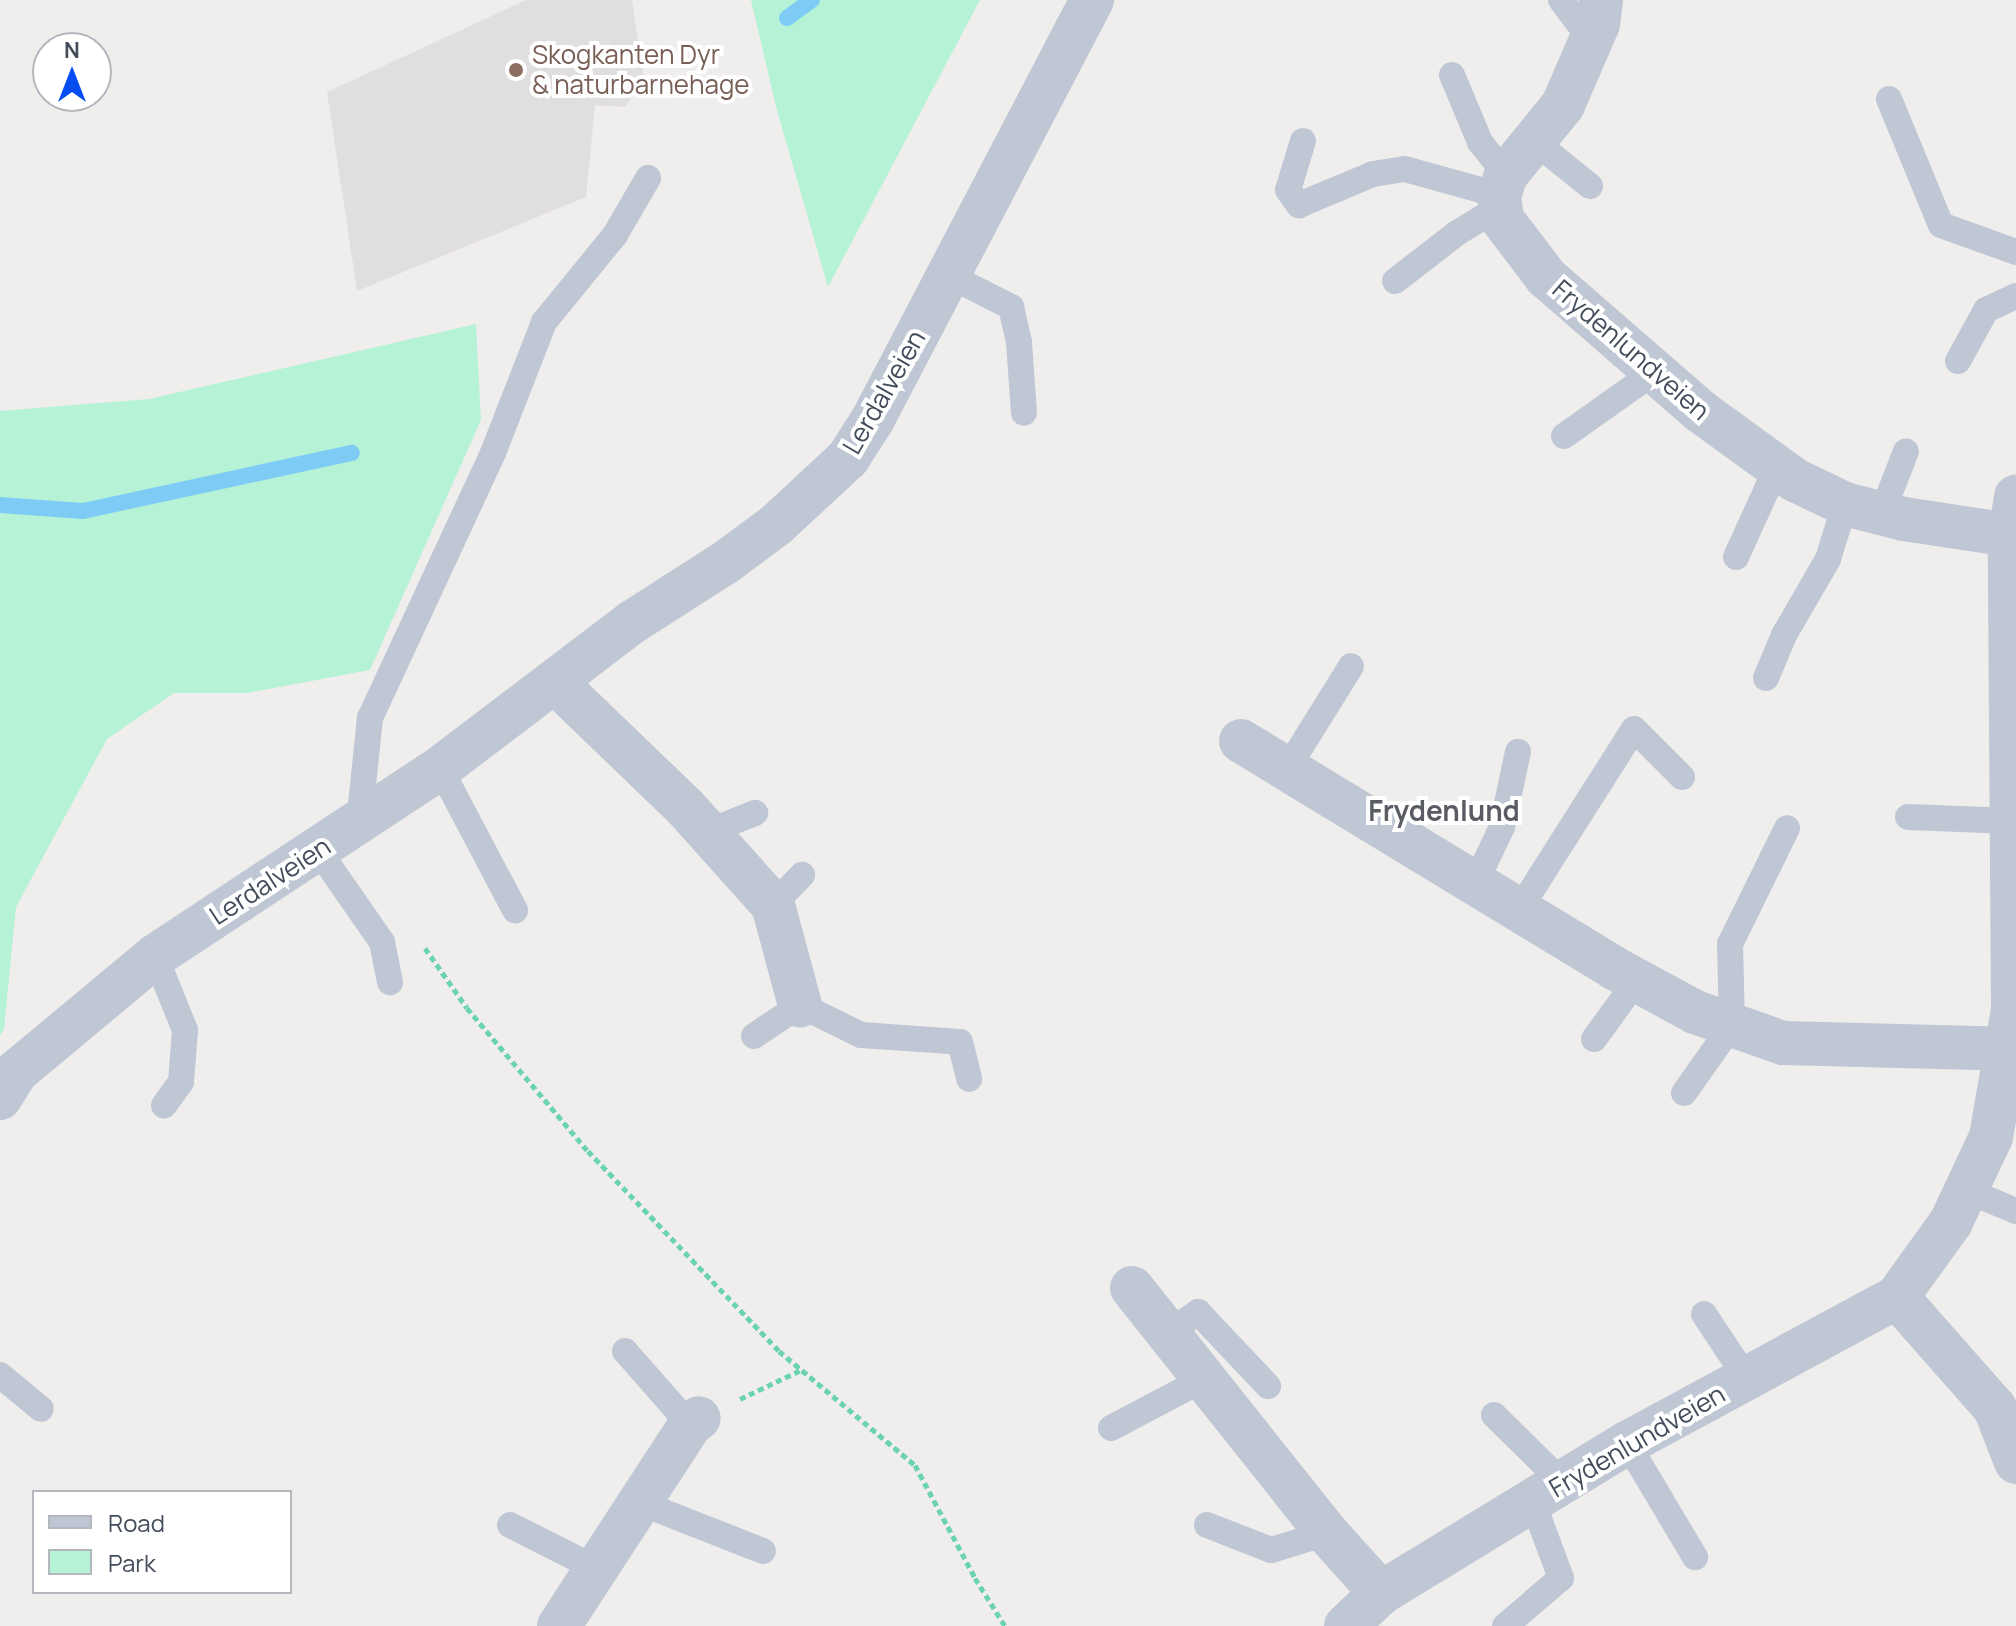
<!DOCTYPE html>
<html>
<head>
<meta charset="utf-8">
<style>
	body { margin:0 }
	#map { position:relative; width:2016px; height:1626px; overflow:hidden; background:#f0eded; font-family:Manrope,sans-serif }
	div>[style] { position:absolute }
	.education>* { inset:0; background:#e1dedf }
	.green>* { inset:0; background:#b6f3d6 }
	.stream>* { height:16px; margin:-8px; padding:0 8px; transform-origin:8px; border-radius:8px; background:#7eccf5 }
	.path>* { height:5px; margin-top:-2.5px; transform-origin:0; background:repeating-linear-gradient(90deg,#6bd4af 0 6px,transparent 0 10px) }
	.lane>* { height:26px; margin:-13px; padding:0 13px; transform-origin:13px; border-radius:13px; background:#bfc7d4 }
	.street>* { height:44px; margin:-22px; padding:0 22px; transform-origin:22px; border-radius:22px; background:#bfc7d4 }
	.dots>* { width:22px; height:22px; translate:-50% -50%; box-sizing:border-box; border:4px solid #fff; border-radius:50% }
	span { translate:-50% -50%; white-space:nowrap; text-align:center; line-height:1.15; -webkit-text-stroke:8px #fff; paint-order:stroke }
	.education-label { font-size:26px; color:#785e54 }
	.left { translate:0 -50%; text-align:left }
	.street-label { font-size:26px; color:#444d5c }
	.neighbourhood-label { font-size:28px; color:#595c63; font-weight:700 }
	.legend { position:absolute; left:32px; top:1490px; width:260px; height:104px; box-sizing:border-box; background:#fff; border:2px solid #b4b8be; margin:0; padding:10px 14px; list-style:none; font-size:24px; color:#444d5c }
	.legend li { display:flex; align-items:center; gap:16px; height:40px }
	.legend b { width:40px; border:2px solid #b4b8be }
	.north { position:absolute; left:32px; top:32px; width:80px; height:80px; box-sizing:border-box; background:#fff; border:2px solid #b4b8be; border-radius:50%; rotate:0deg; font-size:22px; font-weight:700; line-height:32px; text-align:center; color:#444d5c }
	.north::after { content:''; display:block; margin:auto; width:28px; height:36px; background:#064df1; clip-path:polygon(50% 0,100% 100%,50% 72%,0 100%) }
</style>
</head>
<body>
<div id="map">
	<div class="education">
		<i style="clip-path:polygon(526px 0,632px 0,644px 80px,625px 107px,595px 105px,586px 197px,357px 291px,327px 92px)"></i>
	</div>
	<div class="green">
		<i style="clip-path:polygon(751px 0,980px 0,828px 287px,776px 107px)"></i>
		<i style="clip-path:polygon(476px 324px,481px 420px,370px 670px,248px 693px,174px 693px,107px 739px,16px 907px,4px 1029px,0 1035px,0 411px,149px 399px)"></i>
	</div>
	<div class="stream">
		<i style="left:787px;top:18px;width:31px;rotate:-36deg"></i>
		<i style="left:0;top:505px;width:83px;rotate:4.1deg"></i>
		<i style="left:83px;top:511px;width:275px;rotate:-12.2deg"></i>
	</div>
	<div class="path">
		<i style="left:425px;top:948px;width:73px;rotate:55deg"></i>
		<i style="left:467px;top:1008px;width:187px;rotate:49.8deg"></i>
		<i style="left:588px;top:1151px;width:277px;rotate:46.3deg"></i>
		<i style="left:779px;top:1351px;width:177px;rotate:40deg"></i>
		<i style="left:915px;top:1465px;width:128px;rotate:62deg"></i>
		<i style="left:975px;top:1578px;width:57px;rotate:58deg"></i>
		<i style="left:740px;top:1399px;width:68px;rotate:-25.4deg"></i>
	</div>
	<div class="lane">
		<i style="left:1561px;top:0;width:50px;rotate:53.1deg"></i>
		<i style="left:1452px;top:75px;width:73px;rotate:67.3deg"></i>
		<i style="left:1480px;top:142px;width:42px;rotate:51.8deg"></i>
		<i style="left:1889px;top:99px;width:136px;rotate:67.6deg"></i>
		<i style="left:1941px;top:225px;width:80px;rotate:19.8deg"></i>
		<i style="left:1303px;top:141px;width:51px;rotate:107deg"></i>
		<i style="left:1288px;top:190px;width:19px;rotate:54deg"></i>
		<i style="left:1299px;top:205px;width:80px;rotate:-22.7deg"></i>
		<i style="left:1373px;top:174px;width:32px;rotate:-9deg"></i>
		<i style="left:1405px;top:169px;width:98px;rotate:15.5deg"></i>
		<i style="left:1534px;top:141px;width:72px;rotate:38.8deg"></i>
		<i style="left:948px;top:275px;width:71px;rotate:26.9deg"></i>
		<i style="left:1011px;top:307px;width:36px;rotate:77deg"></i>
		<i style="left:1019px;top:342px;width:71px;rotate:86deg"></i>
		<i style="left:1395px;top:281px;width:78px;rotate:-37.7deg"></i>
		<i style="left:1457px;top:233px;width:50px;rotate:-31.2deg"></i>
		<i style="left:1958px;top:361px;width:58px;rotate:-61.2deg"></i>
		<i style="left:1986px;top:310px;width:33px;rotate:-25deg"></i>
		<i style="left:1564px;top:436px;width:110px;rotate:-35.4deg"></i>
		<i style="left:1882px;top:513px;width:66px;rotate:-68.8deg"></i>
		<i style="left:1736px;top:557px;width:99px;rotate:-65.5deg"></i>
		<i style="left:1766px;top:678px;width:47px;rotate:-67.3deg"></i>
		<i style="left:1784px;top:635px;width:88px;rotate:-59.9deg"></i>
		<i style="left:1828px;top:559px;width:58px;rotate:-72.8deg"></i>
		<i style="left:440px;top:768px;width:161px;rotate:62.2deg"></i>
		<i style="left:1287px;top:769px;width:121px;rotate:-58.1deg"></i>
		<i style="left:1908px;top:817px;width:103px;rotate:2.2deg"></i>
		<i style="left:359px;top:824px;width:107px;rotate:-84.1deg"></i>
		<i style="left:370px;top:718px;width:292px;rotate:-65.1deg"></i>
		<i style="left:493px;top:453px;width:141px;rotate:-68.7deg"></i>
		<i style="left:544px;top:322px;width:112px;rotate:-50.8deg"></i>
		<i style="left:615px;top:235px;width:66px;rotate:-59.9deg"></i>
		<i style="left:707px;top:832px;width:52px;rotate:-21.6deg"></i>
		<i style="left:318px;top:850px;width:112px;rotate:55.2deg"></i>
		<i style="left:382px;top:942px;width:41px;rotate:78.7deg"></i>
		<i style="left:1475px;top:884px;width:63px;rotate:-64.7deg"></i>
		<i style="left:1502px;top:827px;width:77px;rotate:-78deg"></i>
		<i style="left:773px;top:905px;width:42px;rotate:-46deg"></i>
		<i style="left:1519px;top:910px;width:214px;rotate:-57.6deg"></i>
		<i style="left:1634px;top:729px;width:68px;rotate:45deg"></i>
		<i style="left:155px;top:956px;width:80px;rotate:67.9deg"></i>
		<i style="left:185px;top:1030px;width:52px;rotate:94.4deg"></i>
		<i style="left:181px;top:1082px;width:29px;rotate:126deg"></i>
		<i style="left:754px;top:1036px;width:55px;rotate:-34deg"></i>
		<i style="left:800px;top:1005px;width:68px;rotate:26.2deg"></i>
		<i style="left:861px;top:1035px;width:99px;rotate:4deg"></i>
		<i style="left:960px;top:1042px;width:38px;rotate:76deg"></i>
		<i style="left:1594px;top:1039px;width:73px;rotate:-53.9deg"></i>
		<i style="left:1684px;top:1093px;width:83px;rotate:-54.8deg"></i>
		<i style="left:1732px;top:1025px;width:81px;rotate:-91.4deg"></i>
		<i style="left:1730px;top:944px;width:129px;rotate:-63.8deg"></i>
		<i style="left:1966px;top:1190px;width:54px;rotate:22.8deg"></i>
		<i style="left:1704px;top:1314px;width:78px;rotate:56.5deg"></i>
		<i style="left:1168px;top:1333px;width:37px;rotate:-35deg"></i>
		<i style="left:1198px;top:1312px;width:102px;rotate:46.6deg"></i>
		<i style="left:625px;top:1351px;width:98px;rotate:48.7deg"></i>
		<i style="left:0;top:1375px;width:53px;rotate:39.7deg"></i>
		<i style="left:1494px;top:1415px;width:95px;rotate:44.6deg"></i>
		<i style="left:1111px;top:1428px;width:105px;rotate:-27.8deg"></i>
		<i style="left:1627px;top:1443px;width:133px;rotate:59.2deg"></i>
		<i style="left:641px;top:1503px;width:131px;rotate:21.5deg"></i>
		<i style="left:510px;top:1525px;width:95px;rotate:26.8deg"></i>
		<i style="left:1207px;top:1525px;width:69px;rotate:21.3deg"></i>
		<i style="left:1271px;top:1550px;width:59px;rotate:-16.9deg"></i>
		<i style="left:1505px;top:1626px;width:74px;rotate:-40.6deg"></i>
		<i style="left:1561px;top:1578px;width:83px;rotate:-110.4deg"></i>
	</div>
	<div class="street">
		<i style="left:1601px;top:0;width:24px;rotate:97deg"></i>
		<i style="left:1598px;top:24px;width:88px;rotate:113.4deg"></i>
		<i style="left:1563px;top:105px;width:90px;rotate:129.2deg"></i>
		<i style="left:1506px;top:175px;width:21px;rotate:109deg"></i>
		<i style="left:1499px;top:195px;width:24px;rotate:83deg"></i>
		<i style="left:1502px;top:219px;width:73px;rotate:52.8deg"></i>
		<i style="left:1546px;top:277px;width:204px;rotate:41deg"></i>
		<i style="left:1700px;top:411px;width:117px;rotate:36deg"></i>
		<i style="left:1795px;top:480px;width:55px;rotate:25.6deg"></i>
		<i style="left:1845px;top:504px;width:61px;rotate:14.3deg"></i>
		<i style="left:1904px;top:519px;width:107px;rotate:8.6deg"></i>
		<i style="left:555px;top:682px;width:180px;rotate:43.9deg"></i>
		<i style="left:685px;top:807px;width:132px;rotate:48.1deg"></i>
		<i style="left:773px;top:905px;width:104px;rotate:74.9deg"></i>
		<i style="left:1241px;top:741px;width:437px;rotate:31.3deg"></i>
		<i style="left:1614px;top:968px;width:92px;rotate:28.5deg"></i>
		<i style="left:1695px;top:1012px;width:93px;rotate:19.4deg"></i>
		<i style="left:1783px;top:1043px;width:224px;rotate:1.5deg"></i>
		<i style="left:0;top:1098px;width:31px;rotate:-58deg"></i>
		<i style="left:16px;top:1072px;width:181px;rotate:-39.8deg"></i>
		<i style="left:155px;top:956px;width:341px;rotate:-33.4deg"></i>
		<i style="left:440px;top:768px;width:243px;rotate:-37.2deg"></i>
		<i style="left:634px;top:621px;width:109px;rotate:-32.7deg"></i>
		<i style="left:726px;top:562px;width:62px;rotate:-36.5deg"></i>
		<i style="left:776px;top:525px;width:98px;rotate:-42.9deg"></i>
		<i style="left:848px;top:458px;width:46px;rotate:-57.3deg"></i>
		<i style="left:873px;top:419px;width:473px;rotate:-62.4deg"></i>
		<i style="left:1132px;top:1288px;width:313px;rotate:51.5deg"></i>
		<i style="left:1327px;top:1533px;width:81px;rotate:48deg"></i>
		<i style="left:1897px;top:1297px;width:148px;rotate:48.6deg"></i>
		<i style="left:1995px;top:1408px;width:58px;rotate:68.7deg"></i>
		<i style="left:559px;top:1626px;width:240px;rotate:-56.9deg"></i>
		<i style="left:690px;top:1425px;width:11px;rotate:-38deg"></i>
		<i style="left:1346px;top:1626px;width:48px;rotate:-43.3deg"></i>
		<i style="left:1381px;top:1593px;width:288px;rotate:-31.4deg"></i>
		<i style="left:1627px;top:1443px;width:307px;rotate:-28.4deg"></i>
		<i style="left:1897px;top:1297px;width:92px;rotate:-54.2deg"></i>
		<i style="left:1951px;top:1222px;width:94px;rotate:-64.8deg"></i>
		<i style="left:1991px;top:1137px;width:130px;rotate:-80.2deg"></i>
		<i style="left:2013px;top:1009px;width:474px;rotate:-90.4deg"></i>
		<i style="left:2010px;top:535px;width:39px;rotate:-81deg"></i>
	</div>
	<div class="dots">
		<i style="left:516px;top:70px;background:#8d6e63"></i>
	</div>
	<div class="education-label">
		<span class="left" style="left:532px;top:70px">Skogkanten Dyr<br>&amp; naturbarnehage</span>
	</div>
	<div class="street-label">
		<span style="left:1631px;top:350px;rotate:41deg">Frydenlundveien</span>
		<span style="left:884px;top:392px;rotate:-60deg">Lerdalveien</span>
		<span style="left:270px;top:881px;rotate:-33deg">Lerdalveien</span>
		<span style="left:1637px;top:1441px;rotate:-30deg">Frydenlundveien</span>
	</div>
	<div class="neighbourhood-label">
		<span style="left:1444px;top:810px">Frydenlund</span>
	</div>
	<ul class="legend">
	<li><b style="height:10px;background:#bfc7d4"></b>Road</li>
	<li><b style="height:22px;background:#b6f3d6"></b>Park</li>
	</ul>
	<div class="north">N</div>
</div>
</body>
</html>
